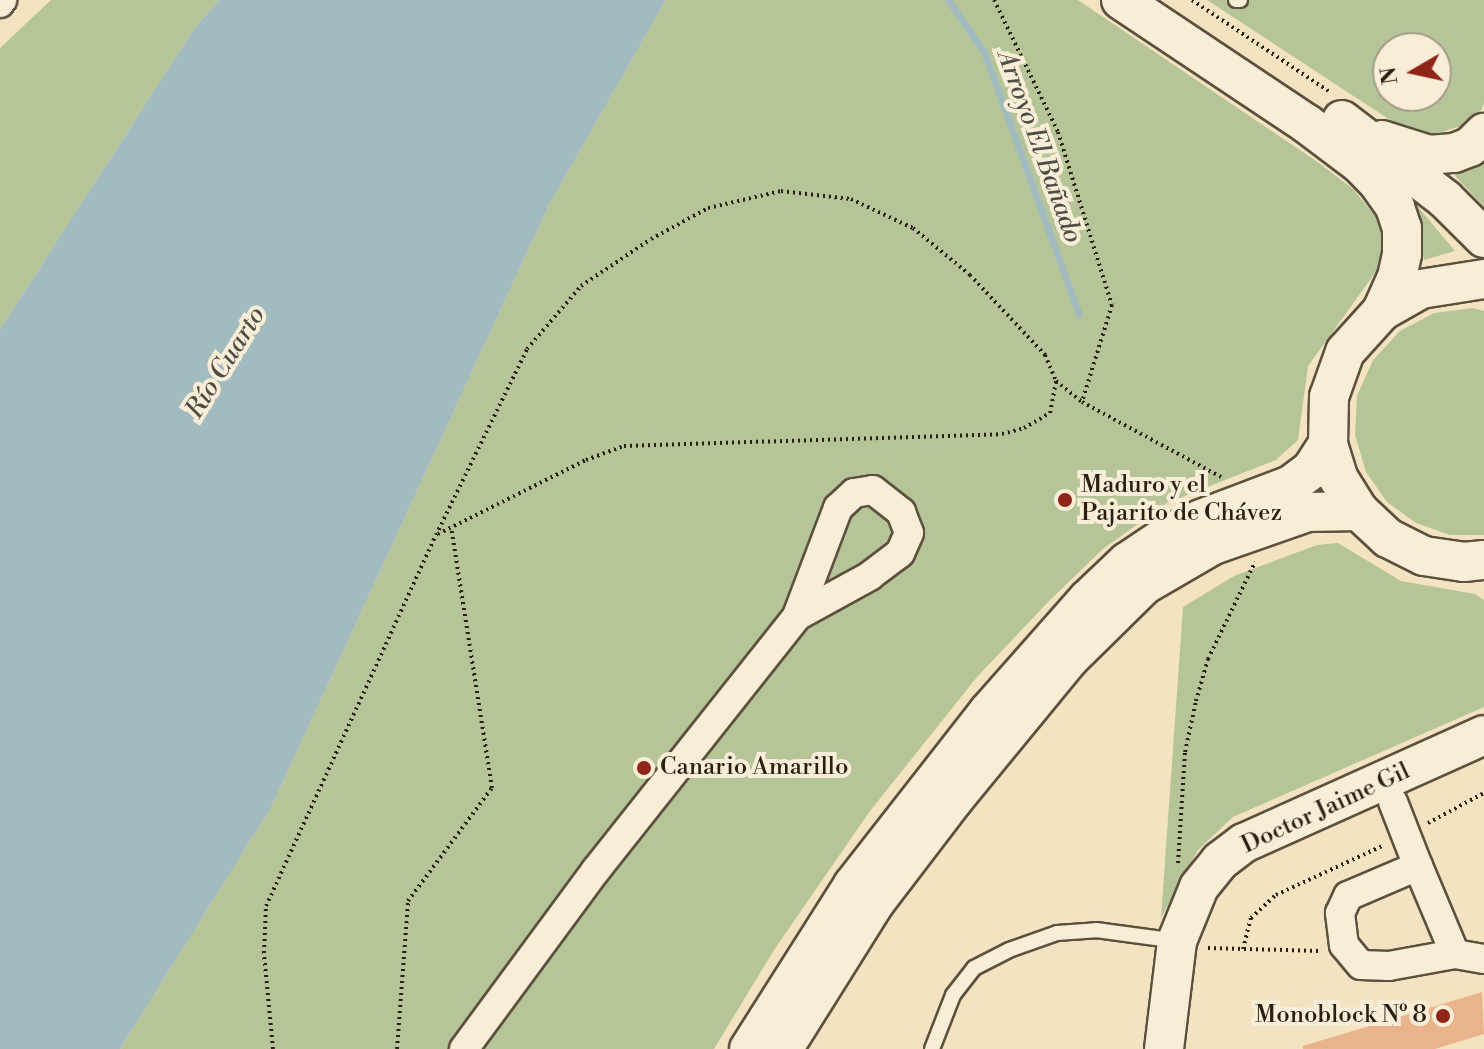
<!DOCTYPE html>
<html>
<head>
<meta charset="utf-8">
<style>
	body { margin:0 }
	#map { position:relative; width:1484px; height:1049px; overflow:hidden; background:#f4e3c1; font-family:"Libre Bodoni",serif }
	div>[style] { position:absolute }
	.green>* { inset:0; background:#b6c597 }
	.water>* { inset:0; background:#a2bbbe }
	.stream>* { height:7px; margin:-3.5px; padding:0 3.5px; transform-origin:3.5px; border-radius:3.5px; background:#a2bbbe }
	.building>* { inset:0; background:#e9b38b }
	.path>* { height:4px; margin-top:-2px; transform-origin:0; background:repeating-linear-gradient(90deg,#291f12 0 2px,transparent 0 6px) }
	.roads { filter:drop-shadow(2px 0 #5c503e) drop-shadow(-2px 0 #5c503e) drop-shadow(0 2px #5c503e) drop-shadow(0 -2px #5c503e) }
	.lane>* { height:14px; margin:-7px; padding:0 7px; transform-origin:7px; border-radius:7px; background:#f8edd7 }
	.street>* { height:28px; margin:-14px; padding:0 14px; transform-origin:14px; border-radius:14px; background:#f8edd7 }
	.secondary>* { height:38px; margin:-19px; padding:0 19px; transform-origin:19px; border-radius:19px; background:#f8edd7 }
	.dots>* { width:22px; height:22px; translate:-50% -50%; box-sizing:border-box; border:4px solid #f8edd7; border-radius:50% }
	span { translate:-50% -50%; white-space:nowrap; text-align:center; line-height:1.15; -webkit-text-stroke:8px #f8edd7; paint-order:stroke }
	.poi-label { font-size:24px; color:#291f12 }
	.left { translate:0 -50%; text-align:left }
	.right { translate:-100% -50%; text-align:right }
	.street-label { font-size:24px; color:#291f12 }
	.water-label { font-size:26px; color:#4d4e46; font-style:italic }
	.north { position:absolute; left:1372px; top:32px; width:80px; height:80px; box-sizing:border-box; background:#f8edd7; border:2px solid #a59b88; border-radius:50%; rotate:261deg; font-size:22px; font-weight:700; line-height:32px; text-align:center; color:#291f12 }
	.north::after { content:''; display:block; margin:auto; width:28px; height:36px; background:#8f2418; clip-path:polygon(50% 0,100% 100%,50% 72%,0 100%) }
</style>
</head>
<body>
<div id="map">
	<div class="green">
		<i style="clip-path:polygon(51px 0,219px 0,194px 29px,0 329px,0 48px)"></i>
		<i style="clip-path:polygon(666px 0,1078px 0,1319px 163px,1353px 189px,1383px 226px,1383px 262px,1308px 366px,1298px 440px,1276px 460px,1167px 503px,1103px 549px,1050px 600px,977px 677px,870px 811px,774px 950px,714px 1049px,120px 1049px,271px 808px,549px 205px)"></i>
		<i style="clip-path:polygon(evenodd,1207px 0,1484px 0,1484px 103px,1480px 113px,1461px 126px,1438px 133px,1410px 133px,1207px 0,1388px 48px,1436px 48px,1436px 96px,1388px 96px,1388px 48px)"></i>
		<i style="clip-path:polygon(1484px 155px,1484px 207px,1447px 167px)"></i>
		<i style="clip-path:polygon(1414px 202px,1455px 251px,1424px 260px)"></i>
		<i style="clip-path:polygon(1473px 308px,1484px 311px,1484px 535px,1450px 535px,1416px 523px,1387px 502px,1366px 472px,1355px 435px,1357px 396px,1373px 360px,1400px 331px,1434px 313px)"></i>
		<i style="clip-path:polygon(1338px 543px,1401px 581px,1475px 594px,1484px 600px,1484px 707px,1233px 817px,1198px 850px,1161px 918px,1183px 607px,1234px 576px,1317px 545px)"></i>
	</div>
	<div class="water">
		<i style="clip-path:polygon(219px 0,666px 0,549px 205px,271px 808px,120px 1049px,0 1049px,0 329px,194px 29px)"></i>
	</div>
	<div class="stream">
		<i style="left:948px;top:0;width:63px;rotate:55.3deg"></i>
		<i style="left:984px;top:52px;width:279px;rotate:70.1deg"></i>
	</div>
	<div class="building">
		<i style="clip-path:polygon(1482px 992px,1484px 1034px,1435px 1049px,1303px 1049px,1303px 1046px)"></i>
	</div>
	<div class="path">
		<i style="left:994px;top:0;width:147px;rotate:64.1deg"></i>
		<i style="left:1058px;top:132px;width:181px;rotate:72.7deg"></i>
		<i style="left:1112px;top:305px;width:102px;rotate:107.2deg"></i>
		<i style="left:1192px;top:0;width:166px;rotate:33.7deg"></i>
		<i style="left:438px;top:534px;width:165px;rotate:-26.6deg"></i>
		<i style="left:586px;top:460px;width:40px;rotate:-20.2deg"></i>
		<i style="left:624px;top:446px;width:378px;rotate:-1.8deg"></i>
		<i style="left:1002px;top:434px;width:23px;rotate:-15deg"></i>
		<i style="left:1024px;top:428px;width:30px;rotate:-30deg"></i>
		<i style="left:1050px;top:413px;width:33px;rotate:-79deg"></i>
		<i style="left:1428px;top:823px;width:64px;rotate:-28.2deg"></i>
		<i style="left:1178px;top:863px;width:111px;rotate:-86.4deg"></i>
		<i style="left:1185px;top:752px;width:52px;rotate:-77.8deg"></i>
		<i style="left:1196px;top:701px;width:44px;rotate:-74.1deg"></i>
		<i style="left:1208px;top:659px;width:108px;rotate:-64.1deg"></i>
		<i style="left:1208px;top:948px;width:111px;rotate:1.5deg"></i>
		<i style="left:1243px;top:949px;width:32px;rotate:-76deg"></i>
		<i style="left:1251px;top:918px;width:34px;rotate:-43deg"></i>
		<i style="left:1276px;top:895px;width:119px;rotate:-24.8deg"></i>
		<i style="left:273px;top:1049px;width:96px;rotate:-95.4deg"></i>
		<i style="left:264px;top:953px;width:47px;rotate:-87.6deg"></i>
		<i style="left:266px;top:906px;width:408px;rotate:-65.4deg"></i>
		<i style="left:436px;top:535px;width:207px;rotate:-63.9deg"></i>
		<i style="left:527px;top:349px;width:83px;rotate:-49.4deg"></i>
		<i style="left:581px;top:286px;width:84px;rotate:-33.9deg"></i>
		<i style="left:651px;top:239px;width:65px;rotate:-28.5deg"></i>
		<i style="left:708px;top:208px;width:75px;rotate:-13.1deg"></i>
		<i style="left:781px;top:191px;width:70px;rotate:6.5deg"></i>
		<i style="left:851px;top:199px;width:68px;rotate:25.1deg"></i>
		<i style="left:913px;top:228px;width:74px;rotate:39.5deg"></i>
		<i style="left:970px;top:275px;width:110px;rotate:46.8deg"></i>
		<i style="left:1045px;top:355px;width:28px;rotate:67deg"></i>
		<i style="left:1056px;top:381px;width:33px;rotate:39deg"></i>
		<i style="left:1082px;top:402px;width:158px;rotate:28.3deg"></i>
		<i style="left:397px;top:1049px;width:148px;rotate:-85.7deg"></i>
		<i style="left:408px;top:901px;width:141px;rotate:-53.4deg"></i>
		<i style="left:492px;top:788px;width:264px;rotate:-98.9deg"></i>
	</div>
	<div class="roads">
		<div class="lane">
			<i style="left:1236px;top:0;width:4px"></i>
			<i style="left:932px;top:1049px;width:58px;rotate:-68.7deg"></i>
			<i style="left:953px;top:995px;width:34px;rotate:-52deg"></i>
			<i style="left:974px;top:968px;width:39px;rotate:-27deg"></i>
			<i style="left:1009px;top:950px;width:51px;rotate:-19.5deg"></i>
			<i style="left:1057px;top:933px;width:39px;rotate:-4deg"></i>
			<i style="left:1096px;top:930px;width:82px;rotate:7.7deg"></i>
		</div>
		<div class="street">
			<i style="left:0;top:3px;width:4px;rotate:-56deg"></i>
			<i style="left:1393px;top:802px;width:69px;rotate:68.7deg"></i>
			<i style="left:1418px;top:866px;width:76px;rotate:156.8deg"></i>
			<i style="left:1348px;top:896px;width:19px;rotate:115deg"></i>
			<i style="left:1340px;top:913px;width:32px;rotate:83deg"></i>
			<i style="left:1344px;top:945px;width:26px;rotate:50deg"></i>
			<i style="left:1361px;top:965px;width:28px;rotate:2deg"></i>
			<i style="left:1389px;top:966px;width:67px;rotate:-10.3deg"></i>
			<i style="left:1455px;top:954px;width:29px;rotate:10deg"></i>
			<i style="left:1418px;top:866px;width:95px;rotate:67.2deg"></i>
			<i style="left:464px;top:1049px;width:222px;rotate:-53.6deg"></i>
			<i style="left:596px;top:870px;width:324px;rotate:-51.6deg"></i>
			<i style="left:797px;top:616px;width:116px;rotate:-69.2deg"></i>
			<i style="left:838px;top:508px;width:22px;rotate:-43deg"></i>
			<i style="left:854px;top:493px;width:19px;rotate:-9deg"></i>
			<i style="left:873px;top:490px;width:36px;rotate:38deg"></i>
			<i style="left:901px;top:512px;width:22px;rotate:69deg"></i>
			<i style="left:909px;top:533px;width:22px;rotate:114deg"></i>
			<i style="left:900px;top:553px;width:38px;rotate:143deg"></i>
			<i style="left:870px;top:576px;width:83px;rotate:151.3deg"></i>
		</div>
		<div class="secondary">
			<i style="left:1121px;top:0;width:224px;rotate:33.7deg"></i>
			<i style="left:1307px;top:124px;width:66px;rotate:37deg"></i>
			<i style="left:1360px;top:164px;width:28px;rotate:46deg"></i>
			<i style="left:1379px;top:184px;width:28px;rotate:55deg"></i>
			<i style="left:1395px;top:207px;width:22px;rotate:72deg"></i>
			<i style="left:1402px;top:228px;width:26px;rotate:90deg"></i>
			<i style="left:1402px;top:254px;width:24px;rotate:102deg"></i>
			<i style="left:1397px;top:277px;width:37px;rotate:114deg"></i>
			<i style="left:1342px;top:120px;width:130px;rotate:37.5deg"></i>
			<i style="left:1445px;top:199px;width:55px;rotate:45deg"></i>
			<i style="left:1382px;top:140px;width:49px;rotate:17.7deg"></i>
			<i style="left:1429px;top:155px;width:25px;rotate:-5deg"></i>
			<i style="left:1454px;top:153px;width:17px;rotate:-21deg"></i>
			<i style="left:1470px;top:147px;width:20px;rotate:-45deg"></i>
			<i style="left:1484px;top:279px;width:64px;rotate:171deg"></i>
			<i style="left:1421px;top:289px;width:45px;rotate:150.6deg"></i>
			<i style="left:1382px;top:311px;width:55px;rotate:132.1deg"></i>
			<i style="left:1345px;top:352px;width:48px;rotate:109.6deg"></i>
			<i style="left:1329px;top:397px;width:47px;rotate:91.2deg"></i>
			<i style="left:1328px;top:444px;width:37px;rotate:73deg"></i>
			<i style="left:1339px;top:479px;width:38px;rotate:58deg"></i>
			<i style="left:1359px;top:511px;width:40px;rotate:43deg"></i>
			<i style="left:1388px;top:538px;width:40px;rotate:26.6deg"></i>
			<i style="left:1424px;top:556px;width:40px;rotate:8.5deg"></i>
			<i style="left:1464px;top:562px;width:20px;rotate:-6deg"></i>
			<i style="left:749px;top:1049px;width:194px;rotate:-57.6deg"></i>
			<i style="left:853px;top:885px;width:219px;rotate:-52deg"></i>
			<i style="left:988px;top:712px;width:151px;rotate:-48.5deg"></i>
			<i style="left:1088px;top:599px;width:54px;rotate:-43.5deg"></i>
			<i style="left:1127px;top:562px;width:43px;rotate:-33.7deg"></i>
			<i style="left:1163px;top:538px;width:42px;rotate:-26.6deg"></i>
			<i style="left:1201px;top:519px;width:96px;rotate:-20.7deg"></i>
			<i style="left:1291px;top:485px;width:25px;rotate:-37deg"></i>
			<i style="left:1311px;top:470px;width:31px;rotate:-57deg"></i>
			<i style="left:783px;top:1049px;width:175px;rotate:-57.9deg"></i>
			<i style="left:876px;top:901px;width:128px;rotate:-52.6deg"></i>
			<i style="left:954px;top:799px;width:180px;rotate:-50.6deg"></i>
			<i style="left:1068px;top:660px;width:107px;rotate:-44.6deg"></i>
			<i style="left:1144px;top:585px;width:80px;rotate:-30.1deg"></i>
			<i style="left:1213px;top:545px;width:100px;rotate:-19.3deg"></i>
			<i style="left:1307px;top:512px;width:52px;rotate:-1.1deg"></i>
			<i style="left:1164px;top:1049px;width:109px;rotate:-83.1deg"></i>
			<i style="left:1177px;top:941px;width:58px;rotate:-67.8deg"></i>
			<i style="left:1199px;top:887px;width:33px;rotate:-51deg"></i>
			<i style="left:1220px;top:861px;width:30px;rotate:-37deg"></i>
			<i style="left:1244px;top:843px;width:263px;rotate:-24.2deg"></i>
		</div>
	</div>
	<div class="dots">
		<i style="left:1065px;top:500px;background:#8f2418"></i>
		<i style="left:644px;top:768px;background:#8f2418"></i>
		<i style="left:1443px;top:1016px;background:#8f2418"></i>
	</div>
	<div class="poi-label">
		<span class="left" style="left:1081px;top:500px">Maduro y el<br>Pajarito de Chávez</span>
		<span class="left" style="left:660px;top:768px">Canario Amarillo</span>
		<span class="right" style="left:1427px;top:1016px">Monoblock Nº 8</span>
	</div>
	<div class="street-label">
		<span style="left:1326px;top:809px;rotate:-25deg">Doctor Jaime Gil</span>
	</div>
	<div class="water-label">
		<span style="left:1039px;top:147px;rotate:70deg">Arroyo El Bañado</span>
		<span style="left:226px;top:363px;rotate:-58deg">Río Cuarto</span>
	</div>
	<div class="north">N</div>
</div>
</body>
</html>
